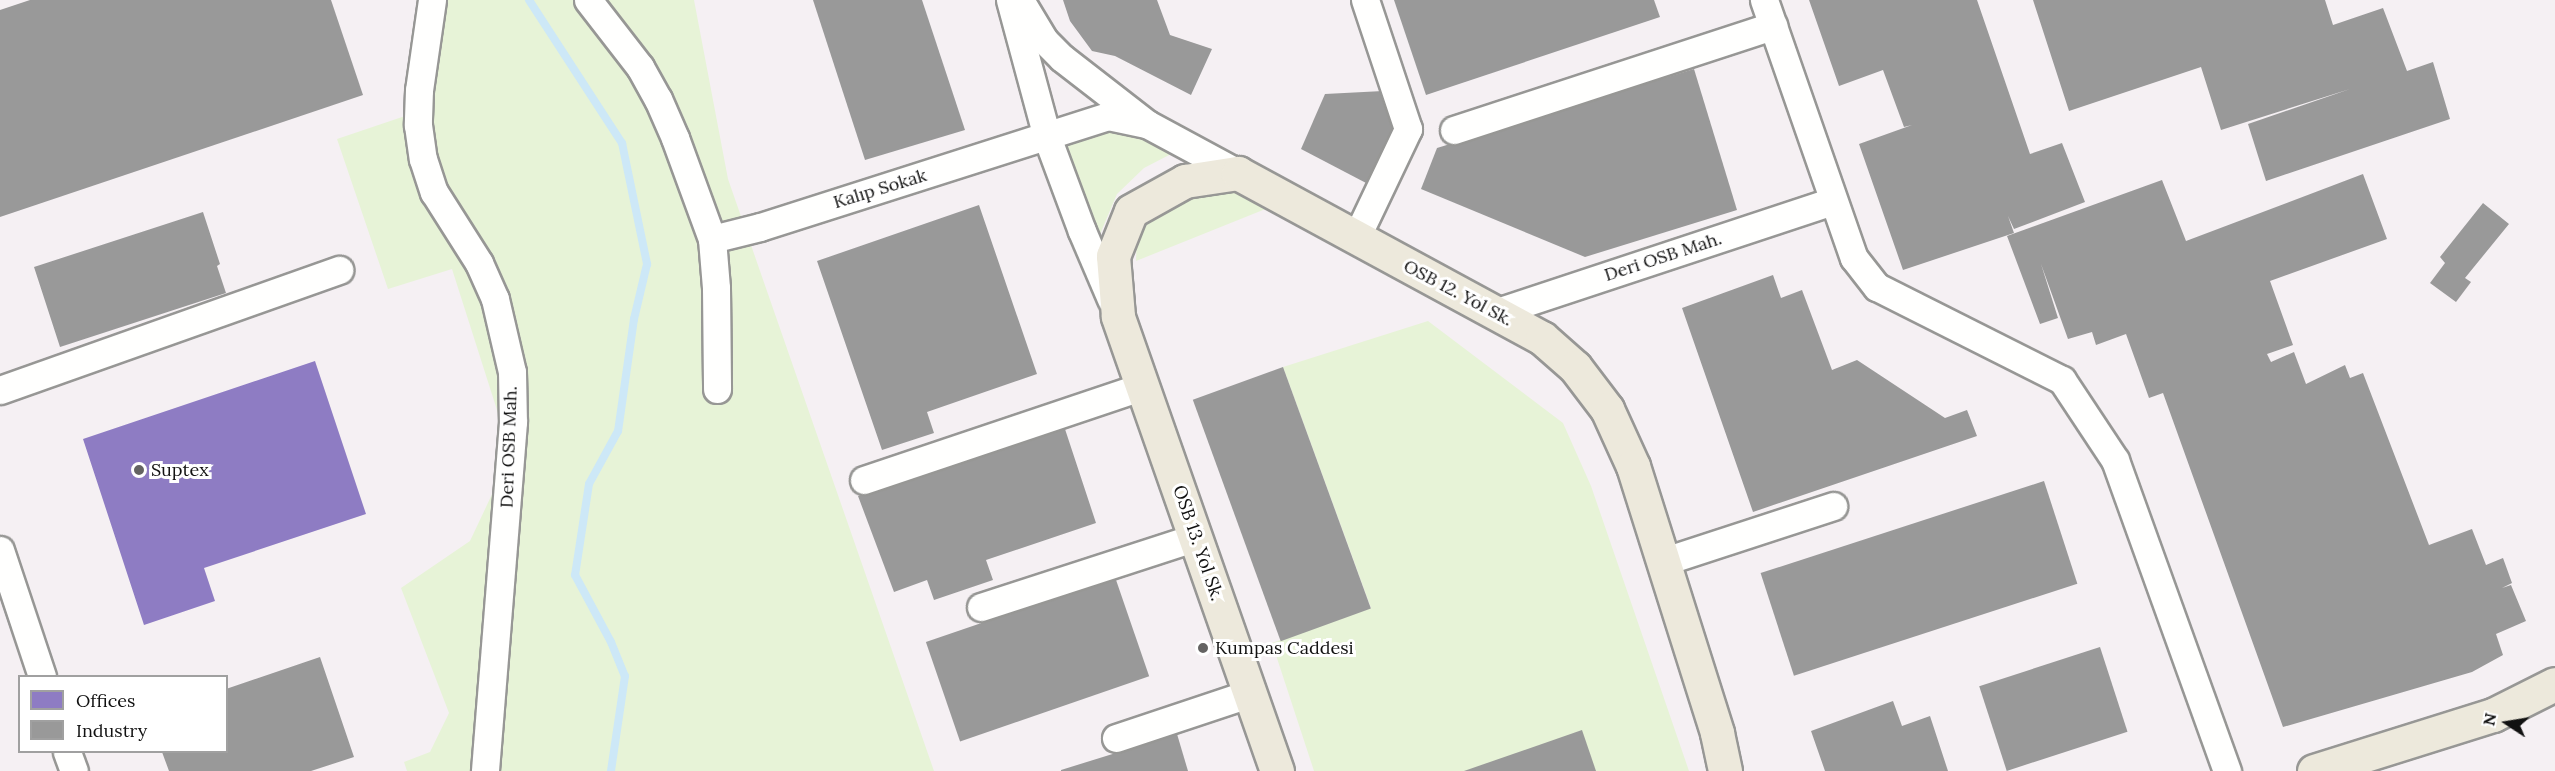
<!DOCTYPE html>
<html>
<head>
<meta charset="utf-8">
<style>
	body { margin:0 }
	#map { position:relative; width:2555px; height:771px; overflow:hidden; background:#fdfcf7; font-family:Lora,serif }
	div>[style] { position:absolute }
	.industrial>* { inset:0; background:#f5f0f3 }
	.green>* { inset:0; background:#e7f3d7 }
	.offices>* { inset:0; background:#8e7cc3 }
	.industry>* { inset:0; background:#999; transform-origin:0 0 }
	.stream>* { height:8px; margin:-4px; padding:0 4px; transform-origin:4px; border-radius:4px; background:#cde8f7 }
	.roads { filter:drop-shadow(2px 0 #979795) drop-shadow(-2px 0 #979795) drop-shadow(0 2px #979795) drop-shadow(0 -2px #979795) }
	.minor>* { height:27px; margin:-13.5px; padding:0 13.5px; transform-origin:13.5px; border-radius:13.5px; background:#fffffe }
	.major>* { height:33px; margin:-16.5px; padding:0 16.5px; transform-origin:16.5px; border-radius:16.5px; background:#ede9dc }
	.dots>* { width:16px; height:16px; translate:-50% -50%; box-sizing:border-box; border:3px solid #fff; border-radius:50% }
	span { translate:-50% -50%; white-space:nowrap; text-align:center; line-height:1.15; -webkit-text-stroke:6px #fff; paint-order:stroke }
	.street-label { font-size:18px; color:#111 }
	.poi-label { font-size:18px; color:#111 }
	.left { translate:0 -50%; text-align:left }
	.legend { position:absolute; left:18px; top:675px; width:210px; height:78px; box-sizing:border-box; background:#fff; border:2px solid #a0a0a0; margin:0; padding:8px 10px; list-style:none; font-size:18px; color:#111 }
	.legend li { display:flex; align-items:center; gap:12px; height:30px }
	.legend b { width:30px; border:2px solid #a0a0a0 }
	.north { position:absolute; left:2477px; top:693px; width:60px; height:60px; -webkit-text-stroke:4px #fff; paint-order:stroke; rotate:282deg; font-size:16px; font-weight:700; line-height:24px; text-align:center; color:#111 }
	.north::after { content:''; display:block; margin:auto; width:21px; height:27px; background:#111; clip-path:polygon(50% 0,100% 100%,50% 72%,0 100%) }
</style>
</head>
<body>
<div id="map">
	<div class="industrial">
		<i style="clip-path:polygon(evenodd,0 0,2555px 0,2555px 771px,0 771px,0 0,20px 676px,226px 676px,226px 752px,20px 752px,20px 676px)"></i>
	</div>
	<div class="green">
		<i style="clip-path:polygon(428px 0,694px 0,728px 179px,934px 771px,407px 771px,404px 762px,430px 752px,449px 713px,401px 588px,470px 541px,511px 454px,452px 269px,388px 289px,337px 139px,411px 114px)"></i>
		<i style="clip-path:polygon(1101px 125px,1152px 140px,1173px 153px,1144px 168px,1117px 194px,1098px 239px,1072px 168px,1067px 142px)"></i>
		<i style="clip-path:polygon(1225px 188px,1268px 208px,1136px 261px,1137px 235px,1156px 207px,1197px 190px)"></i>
		<i style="clip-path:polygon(1428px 321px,1563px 423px,1591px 486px,1689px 771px,1314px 771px,1272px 643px,1371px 608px,1283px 367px)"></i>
	</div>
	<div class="offices">
		<i style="clip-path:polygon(315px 361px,366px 514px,204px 568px,215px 601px,144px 625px,83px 439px)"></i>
	</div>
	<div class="industry">
		<i style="clip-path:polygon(30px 0,331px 0,363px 95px,0 217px,0 10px)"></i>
		<i style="clip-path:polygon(813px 0,922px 0,965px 130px,865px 160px)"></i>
		<i style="clip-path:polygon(1063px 0,1157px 0,1170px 35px,1212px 49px,1191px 95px,1115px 56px,1092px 51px,1070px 21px)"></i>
		<i style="clip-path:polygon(1394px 0,1654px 0,1660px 17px,1426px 95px)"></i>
		<i style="clip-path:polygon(1809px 0,1977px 0,2030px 154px,2062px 143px,2085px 202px,2014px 229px,2008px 216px,2014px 233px,1903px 270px,1859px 144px,1912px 125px,1904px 127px,1883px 70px,1839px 86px)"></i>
		<i style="clip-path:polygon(2033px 0,2325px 0,2333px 25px,2383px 8px,2407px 71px,2433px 62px,2450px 119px,2266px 181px,2248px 124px,2350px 89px,2221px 130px,2201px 67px,2069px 111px)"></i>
		<i style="clip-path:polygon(1694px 69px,1737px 210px,1585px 257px,1421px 189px,1437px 148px)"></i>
		<i style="clip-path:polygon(1383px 91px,1396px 131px,1368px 184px,1301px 149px,1325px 94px)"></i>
		<i style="clip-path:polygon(2363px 174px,2387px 239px,2270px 281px,2293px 345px,2267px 354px,2271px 362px,2294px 352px,2306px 384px,2345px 365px,2350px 378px,2363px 373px,2429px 545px,2472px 529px,2486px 565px,2503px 558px,2512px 583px,2502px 588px,2511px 585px,2526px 621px,2496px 634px,2503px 655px,2472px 672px,2283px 727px,2163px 393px,2149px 398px,2126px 334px,2096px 345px,2092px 332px,2068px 339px,2041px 264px,2058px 318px,2040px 324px,2007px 236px,2162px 180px,2186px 241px)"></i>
		<i style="clip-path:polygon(2483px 203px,2509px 224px,2465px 278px,2471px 282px,2456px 302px,2430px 283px,2445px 263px,2440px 257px)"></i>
		<i style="clip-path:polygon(979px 205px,1037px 374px,927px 412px,934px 433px,882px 450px,817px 261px)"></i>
		<i style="clip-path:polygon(203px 212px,220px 264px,217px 266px,226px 293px,60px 347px,34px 267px)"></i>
		<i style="clip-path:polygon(1773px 275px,1781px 298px,1802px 290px,1832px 370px,1857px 360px,1945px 418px,1967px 410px,1977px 436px,1753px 512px,1682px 308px)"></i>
		<i style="left:1283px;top:367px;width:257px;height:96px;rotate:70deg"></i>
		<i style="clip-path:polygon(1063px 423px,1096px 523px,986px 560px,993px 580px,934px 600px,927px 580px,894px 592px,858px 496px)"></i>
		<i style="left:2044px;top:481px;width:108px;height:298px;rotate:72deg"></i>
		<i style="left:1115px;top:577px;width:105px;height:200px;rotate:71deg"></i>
		<i style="left:2100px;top:647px;width:89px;height:127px;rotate:72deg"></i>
		<i style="clip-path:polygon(320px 657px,354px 757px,311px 771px,169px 771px,162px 752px,226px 752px,226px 689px)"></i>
		<i style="clip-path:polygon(1893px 701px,1902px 726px,1930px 716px,1948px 771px,1825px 771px,1811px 731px)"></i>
		<i style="clip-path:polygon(1582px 730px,1596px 771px,1464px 771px)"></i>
		<i style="clip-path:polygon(1177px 734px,1188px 771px,1061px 771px,1061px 770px)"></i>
	</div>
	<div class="stream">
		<i style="left:529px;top:0;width:171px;rotate:57deg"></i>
		<i style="left:622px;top:143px;width:124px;rotate:78.3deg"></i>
		<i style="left:647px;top:264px;width:57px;rotate:103.3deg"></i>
		<i style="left:634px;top:319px;width:113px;rotate:98.1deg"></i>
		<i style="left:618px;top:431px;width:60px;rotate:118.7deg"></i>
		<i style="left:589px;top:484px;width:92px;rotate:98.7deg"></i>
		<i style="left:575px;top:575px;width:76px;rotate:61.8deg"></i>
		<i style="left:611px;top:642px;width:37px;rotate:68deg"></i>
		<i style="left:625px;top:676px;width:96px;rotate:98.4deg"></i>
	</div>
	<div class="roads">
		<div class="minor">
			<i style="left:432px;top:0;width:91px;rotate:98.2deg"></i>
			<i style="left:419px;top:90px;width:35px;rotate:92deg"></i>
			<i style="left:418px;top:125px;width:34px;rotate:82deg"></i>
			<i style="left:423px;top:159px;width:35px;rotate:72deg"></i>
			<i style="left:434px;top:192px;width:84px;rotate:57.6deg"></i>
			<i style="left:479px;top:263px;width:39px;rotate:66deg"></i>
			<i style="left:495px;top:299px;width:75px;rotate:76.9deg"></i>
			<i style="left:512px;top:372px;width:50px;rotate:88.9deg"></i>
			<i style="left:513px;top:422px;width:350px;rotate:94.6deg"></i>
			<i style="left:588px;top:0;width:85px;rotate:52.2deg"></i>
			<i style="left:640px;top:67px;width:37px;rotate:61deg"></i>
			<i style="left:658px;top:99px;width:43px;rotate:66.4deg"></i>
			<i style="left:675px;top:138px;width:108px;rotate:69.9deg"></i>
			<i style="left:712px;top:239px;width:49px;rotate:85.3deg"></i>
			<i style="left:716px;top:288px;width:101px;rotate:89.4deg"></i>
			<i style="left:1010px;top:0;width:142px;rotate:74.9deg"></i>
			<i style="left:1047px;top:137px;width:100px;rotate:69.6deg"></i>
			<i style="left:1082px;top:231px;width:74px;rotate:66.9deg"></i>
			<i style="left:1020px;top:0;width:47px;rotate:59deg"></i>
			<i style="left:1044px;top:40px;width:25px;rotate:45deg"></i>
			<i style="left:1062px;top:58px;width:108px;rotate:37.8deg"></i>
			<i style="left:1147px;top:124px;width:103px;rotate:28.3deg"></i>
			<i style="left:1764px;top:0;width:273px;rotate:70.8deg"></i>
			<i style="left:1854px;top:258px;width:37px;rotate:52deg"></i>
			<i style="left:1877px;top:287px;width:207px;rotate:26.7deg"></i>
			<i style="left:2062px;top:380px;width:96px;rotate:56.5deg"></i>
			<i style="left:2115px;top:460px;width:331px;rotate:70.2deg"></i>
			<i style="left:1454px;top:130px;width:336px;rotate:-18.1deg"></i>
			<i style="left:1356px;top:238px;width:121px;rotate:-64.5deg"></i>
			<i style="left:1408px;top:129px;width:136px;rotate:-108.4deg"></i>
			<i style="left:712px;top:239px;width:49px;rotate:-14deg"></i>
			<i style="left:760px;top:227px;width:365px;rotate:-17.7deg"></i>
			<i style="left:1108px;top:116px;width:40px;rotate:12deg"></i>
			<i style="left:1494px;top:313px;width:356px;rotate:-18.3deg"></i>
			<i style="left:0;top:390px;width:360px;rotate:-19.5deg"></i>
			<i style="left:864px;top:480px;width:294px;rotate:-18.6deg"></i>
			<i style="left:0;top:550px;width:133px;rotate:71.6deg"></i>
			<i style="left:1665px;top:561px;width:177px;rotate:-18.1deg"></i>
			<i style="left:981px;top:607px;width:226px;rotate:-18deg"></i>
			<i style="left:1116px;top:738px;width:142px;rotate:-18.4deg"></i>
			<i style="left:67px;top:752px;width:20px;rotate:70deg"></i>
		</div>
		<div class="major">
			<i style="left:1277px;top:771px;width:482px;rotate:-109.3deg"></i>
			<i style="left:1118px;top:316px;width:60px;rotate:-94.8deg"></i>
			<i style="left:1113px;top:256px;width:48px;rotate:-68.2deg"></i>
			<i style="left:1131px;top:211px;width:62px;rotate:-29.1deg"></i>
			<i style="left:1185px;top:181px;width:54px;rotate:-8.6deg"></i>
			<i style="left:1238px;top:173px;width:346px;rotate:28.5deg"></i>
			<i style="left:1542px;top:338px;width:44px;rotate:41.3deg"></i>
			<i style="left:1575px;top:367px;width:53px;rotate:52.7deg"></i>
			<i style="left:1607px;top:409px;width:63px;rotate:65.5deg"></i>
			<i style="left:1633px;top:466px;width:280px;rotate:72.5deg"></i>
			<i style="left:1717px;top:733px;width:39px;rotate:78deg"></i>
			<i style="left:2314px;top:771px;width:188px;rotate:-17.4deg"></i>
			<i style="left:2493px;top:715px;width:69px;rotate:-26.6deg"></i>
		</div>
	</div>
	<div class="dots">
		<i style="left:139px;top:470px;background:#646362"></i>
		<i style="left:1203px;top:648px;background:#646362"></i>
	</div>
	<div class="street-label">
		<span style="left:880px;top:189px;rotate:-17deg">Kalıp Sokak</span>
		<span style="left:1663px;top:257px;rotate:-18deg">Deri OSB Mah.</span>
		<span style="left:1458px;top:293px;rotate:28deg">OSB 12. Yol Sk.</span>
		<span style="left:509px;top:447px;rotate:-88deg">Deri OSB Mah.</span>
		<span style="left:1198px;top:543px;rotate:71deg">OSB 13. Yol Sk.</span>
	</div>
	<div class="poi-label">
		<span class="left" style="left:151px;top:470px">Suptex</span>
		<span class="left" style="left:1215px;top:648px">Kumpas Caddesi</span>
	</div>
	<ul class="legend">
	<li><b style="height:16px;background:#8e7cc3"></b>Offices</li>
	<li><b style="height:16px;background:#999"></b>Industry</li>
	</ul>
	<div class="north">N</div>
</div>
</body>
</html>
